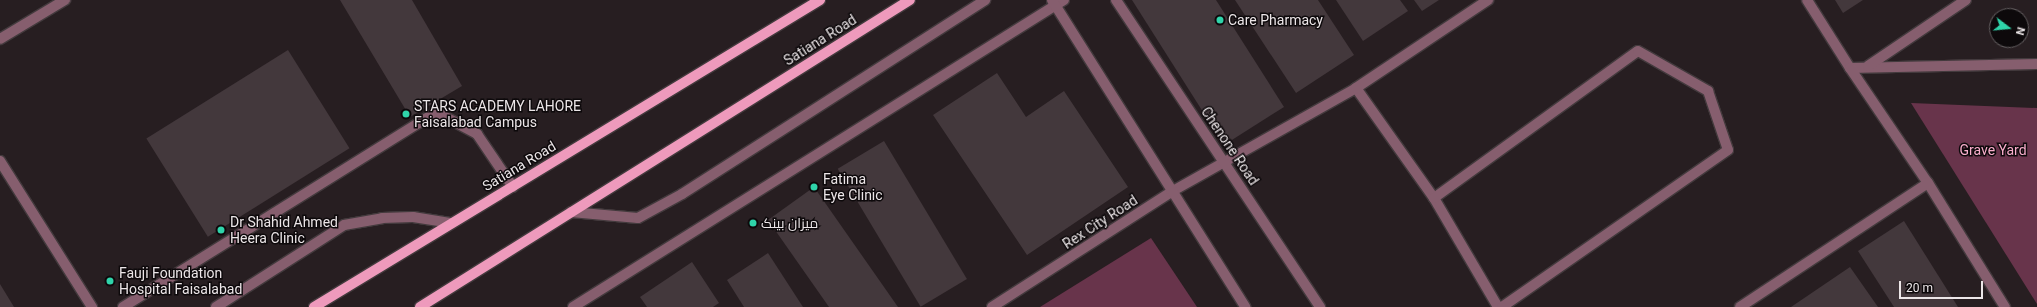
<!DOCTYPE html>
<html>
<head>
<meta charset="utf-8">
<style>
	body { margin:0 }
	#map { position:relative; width:2037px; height:307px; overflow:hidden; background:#271e21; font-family:Roboto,Cairo,sans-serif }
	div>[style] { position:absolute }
	.green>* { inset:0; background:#68344b }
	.building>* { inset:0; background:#43383c; transform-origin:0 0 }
	.roads { filter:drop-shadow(1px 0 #433a3d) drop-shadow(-1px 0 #433a3d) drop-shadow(0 1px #433a3d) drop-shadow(0 -1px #433a3d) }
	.service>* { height:10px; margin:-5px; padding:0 5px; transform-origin:5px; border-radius:5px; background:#865e6e }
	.minor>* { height:10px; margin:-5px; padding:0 5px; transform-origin:5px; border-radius:5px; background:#865e6e }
	.tertiary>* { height:10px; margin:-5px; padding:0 5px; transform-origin:5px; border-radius:5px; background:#865e6e }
	.primary>* { height:10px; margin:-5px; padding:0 5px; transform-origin:5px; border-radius:5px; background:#ee9abc }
	.dots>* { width:11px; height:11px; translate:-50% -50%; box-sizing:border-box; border:2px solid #0d090b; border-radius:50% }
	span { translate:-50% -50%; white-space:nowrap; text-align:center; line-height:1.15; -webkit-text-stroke:3px #0d090b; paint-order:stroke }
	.poi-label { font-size:14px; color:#ece6e8 }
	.left { translate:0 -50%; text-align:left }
	.street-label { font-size:14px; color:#ece6e8 }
	.park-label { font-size:14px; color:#f9aecc }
	.north { position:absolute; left:1989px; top:8px; width:40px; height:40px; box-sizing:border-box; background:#0d090b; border:1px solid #666163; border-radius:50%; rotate:106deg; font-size:11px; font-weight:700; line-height:16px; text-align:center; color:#ece6e8 }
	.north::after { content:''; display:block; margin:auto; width:14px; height:18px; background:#2fd4aa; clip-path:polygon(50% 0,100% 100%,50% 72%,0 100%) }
	.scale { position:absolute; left:1899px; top:281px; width:84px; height:18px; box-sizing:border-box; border:2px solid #ece6e8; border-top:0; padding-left:5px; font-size:12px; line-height:14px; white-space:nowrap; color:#ece6e8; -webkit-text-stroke:3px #0d090b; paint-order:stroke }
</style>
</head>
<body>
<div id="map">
	<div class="green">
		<i style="clip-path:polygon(1911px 103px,2037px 108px,2037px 304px)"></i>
		<i style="clip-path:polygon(1151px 238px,1197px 307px,1040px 307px)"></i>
	</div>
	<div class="building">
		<i style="clip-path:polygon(340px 0,412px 0,462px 86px,410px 117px)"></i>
		<i style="clip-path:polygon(1132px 0,1216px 0,1284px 107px,1224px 145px)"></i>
		<i style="clip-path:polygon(1235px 0,1318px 0,1354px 55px,1296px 93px)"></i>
		<i style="clip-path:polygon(1336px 0,1400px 0,1408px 11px,1363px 41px)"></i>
		<i style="clip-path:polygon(1414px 0,1439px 0,1422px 11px)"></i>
		<i style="clip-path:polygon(1835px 0,1863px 0,1843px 13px)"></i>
		<i style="left:288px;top:50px;width:116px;height:167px;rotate:58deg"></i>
		<i style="clip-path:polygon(997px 73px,1026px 117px,1064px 91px,1128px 187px,1027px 255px,933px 115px)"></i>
		<i style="left:884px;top:141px;width:161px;height:54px;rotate:59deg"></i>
		<i style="clip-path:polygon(814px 187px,898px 307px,829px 307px,768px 220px)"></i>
		<i style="clip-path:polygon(1904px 221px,1958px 307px,1894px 307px,1858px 251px)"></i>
		<i style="clip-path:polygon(768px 253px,803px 307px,744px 307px,727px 280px)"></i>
		<i style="clip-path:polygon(692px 262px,719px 303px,713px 307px,647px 307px,640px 297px)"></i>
		<i style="clip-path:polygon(1850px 267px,1878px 307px,1791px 307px)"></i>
		<i style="clip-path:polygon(0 284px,14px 307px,0 307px)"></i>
	</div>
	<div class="roads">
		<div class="service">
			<i style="left:571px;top:212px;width:67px;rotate:5.1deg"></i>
			<i style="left:638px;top:218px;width:50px;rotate:-28.6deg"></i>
			<i style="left:682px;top:194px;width:360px;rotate:-32.6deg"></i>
			<i style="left:123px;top:307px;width:369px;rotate:-31.9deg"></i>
			<i style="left:436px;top:112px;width:47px;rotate:28.2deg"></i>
			<i style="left:477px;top:134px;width:64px;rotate:55.8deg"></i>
			<i style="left:216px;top:307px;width:152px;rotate:-32.6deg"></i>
			<i style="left:344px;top:225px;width:39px;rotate:-10deg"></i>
			<i style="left:382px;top:218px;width:31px;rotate:-2deg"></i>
			<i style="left:413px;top:217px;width:39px;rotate:9deg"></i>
		</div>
		<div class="minor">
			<i style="left:1807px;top:0;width:80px;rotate:57.7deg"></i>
			<i style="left:1850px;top:68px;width:187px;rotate:-1.2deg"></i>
			<i style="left:0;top:39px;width:76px;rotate:-31deg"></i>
			<i style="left:1868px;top:66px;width:118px;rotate:-34deg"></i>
			<i style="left:1850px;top:68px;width:139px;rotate:55.9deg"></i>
			<i style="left:1928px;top:183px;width:146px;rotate:58.2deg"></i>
			<i style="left:1356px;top:88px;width:135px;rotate:54.7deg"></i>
			<i style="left:1434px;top:198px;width:126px;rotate:59.6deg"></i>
			<i style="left:0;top:161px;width:173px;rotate:57.8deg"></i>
			<i style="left:1434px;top:198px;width:251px;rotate:-35.8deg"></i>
			<i style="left:1638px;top:51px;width:81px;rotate:29.7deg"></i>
			<i style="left:1708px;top:91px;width:62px;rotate:71.3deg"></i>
			<i style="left:1728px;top:150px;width:275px;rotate:145.2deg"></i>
			<i style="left:573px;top:307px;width:579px;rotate:-32.02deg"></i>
			<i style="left:992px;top:307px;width:213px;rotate:-32.7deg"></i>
			<i style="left:1171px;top:192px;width:212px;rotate:-29.3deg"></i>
			<i style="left:1356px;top:88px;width:159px;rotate:-33.7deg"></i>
			<i style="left:1740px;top:307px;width:225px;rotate:-33.4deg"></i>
		</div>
		<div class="tertiary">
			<i style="left:1052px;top:0;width:363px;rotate:57.8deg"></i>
			<i style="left:1116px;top:0;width:369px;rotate:56.4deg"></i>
		</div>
		<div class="primary">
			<i style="left:314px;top:307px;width:592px;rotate:-31.25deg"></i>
			<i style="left:420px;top:307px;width:578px;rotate:-32.07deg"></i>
		</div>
	</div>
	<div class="dots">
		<i style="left:1220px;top:20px;background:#2fd4aa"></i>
		<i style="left:406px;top:114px;background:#2fd4aa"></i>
		<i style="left:814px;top:187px;background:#2fd4aa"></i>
		<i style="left:753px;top:223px;background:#2fd4aa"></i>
		<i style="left:221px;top:230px;background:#2fd4aa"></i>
		<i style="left:110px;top:281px;background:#2fd4aa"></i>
	</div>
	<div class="poi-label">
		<span class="left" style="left:1228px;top:20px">Care Pharmacy</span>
		<span class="left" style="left:414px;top:114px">STARS ACADEMY LAHORE<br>Faisalabad Campus</span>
		<span class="left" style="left:823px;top:187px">Fatima<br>Eye Clinic</span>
		<span class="left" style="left:230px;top:230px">Dr Shahid Ahmed<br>Heera Clinic</span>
		<span class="left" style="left:761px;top:223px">میزان بینک</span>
		<span class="left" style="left:119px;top:281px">Fauji Foundation<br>Hospital Faisalabad</span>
	</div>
	<div class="street-label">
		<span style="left:820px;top:40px;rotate:-32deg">Satiana Road</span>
		<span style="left:1230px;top:146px;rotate:56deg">Chenone Road</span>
		<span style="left:519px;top:166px;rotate:-31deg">Satiana Road</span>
		<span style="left:1100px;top:222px;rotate:-33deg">Rex City Road</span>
	</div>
	<div class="park-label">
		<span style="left:1993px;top:150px">Grave Yard</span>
	</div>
	<div class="north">N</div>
	<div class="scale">20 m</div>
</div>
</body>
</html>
